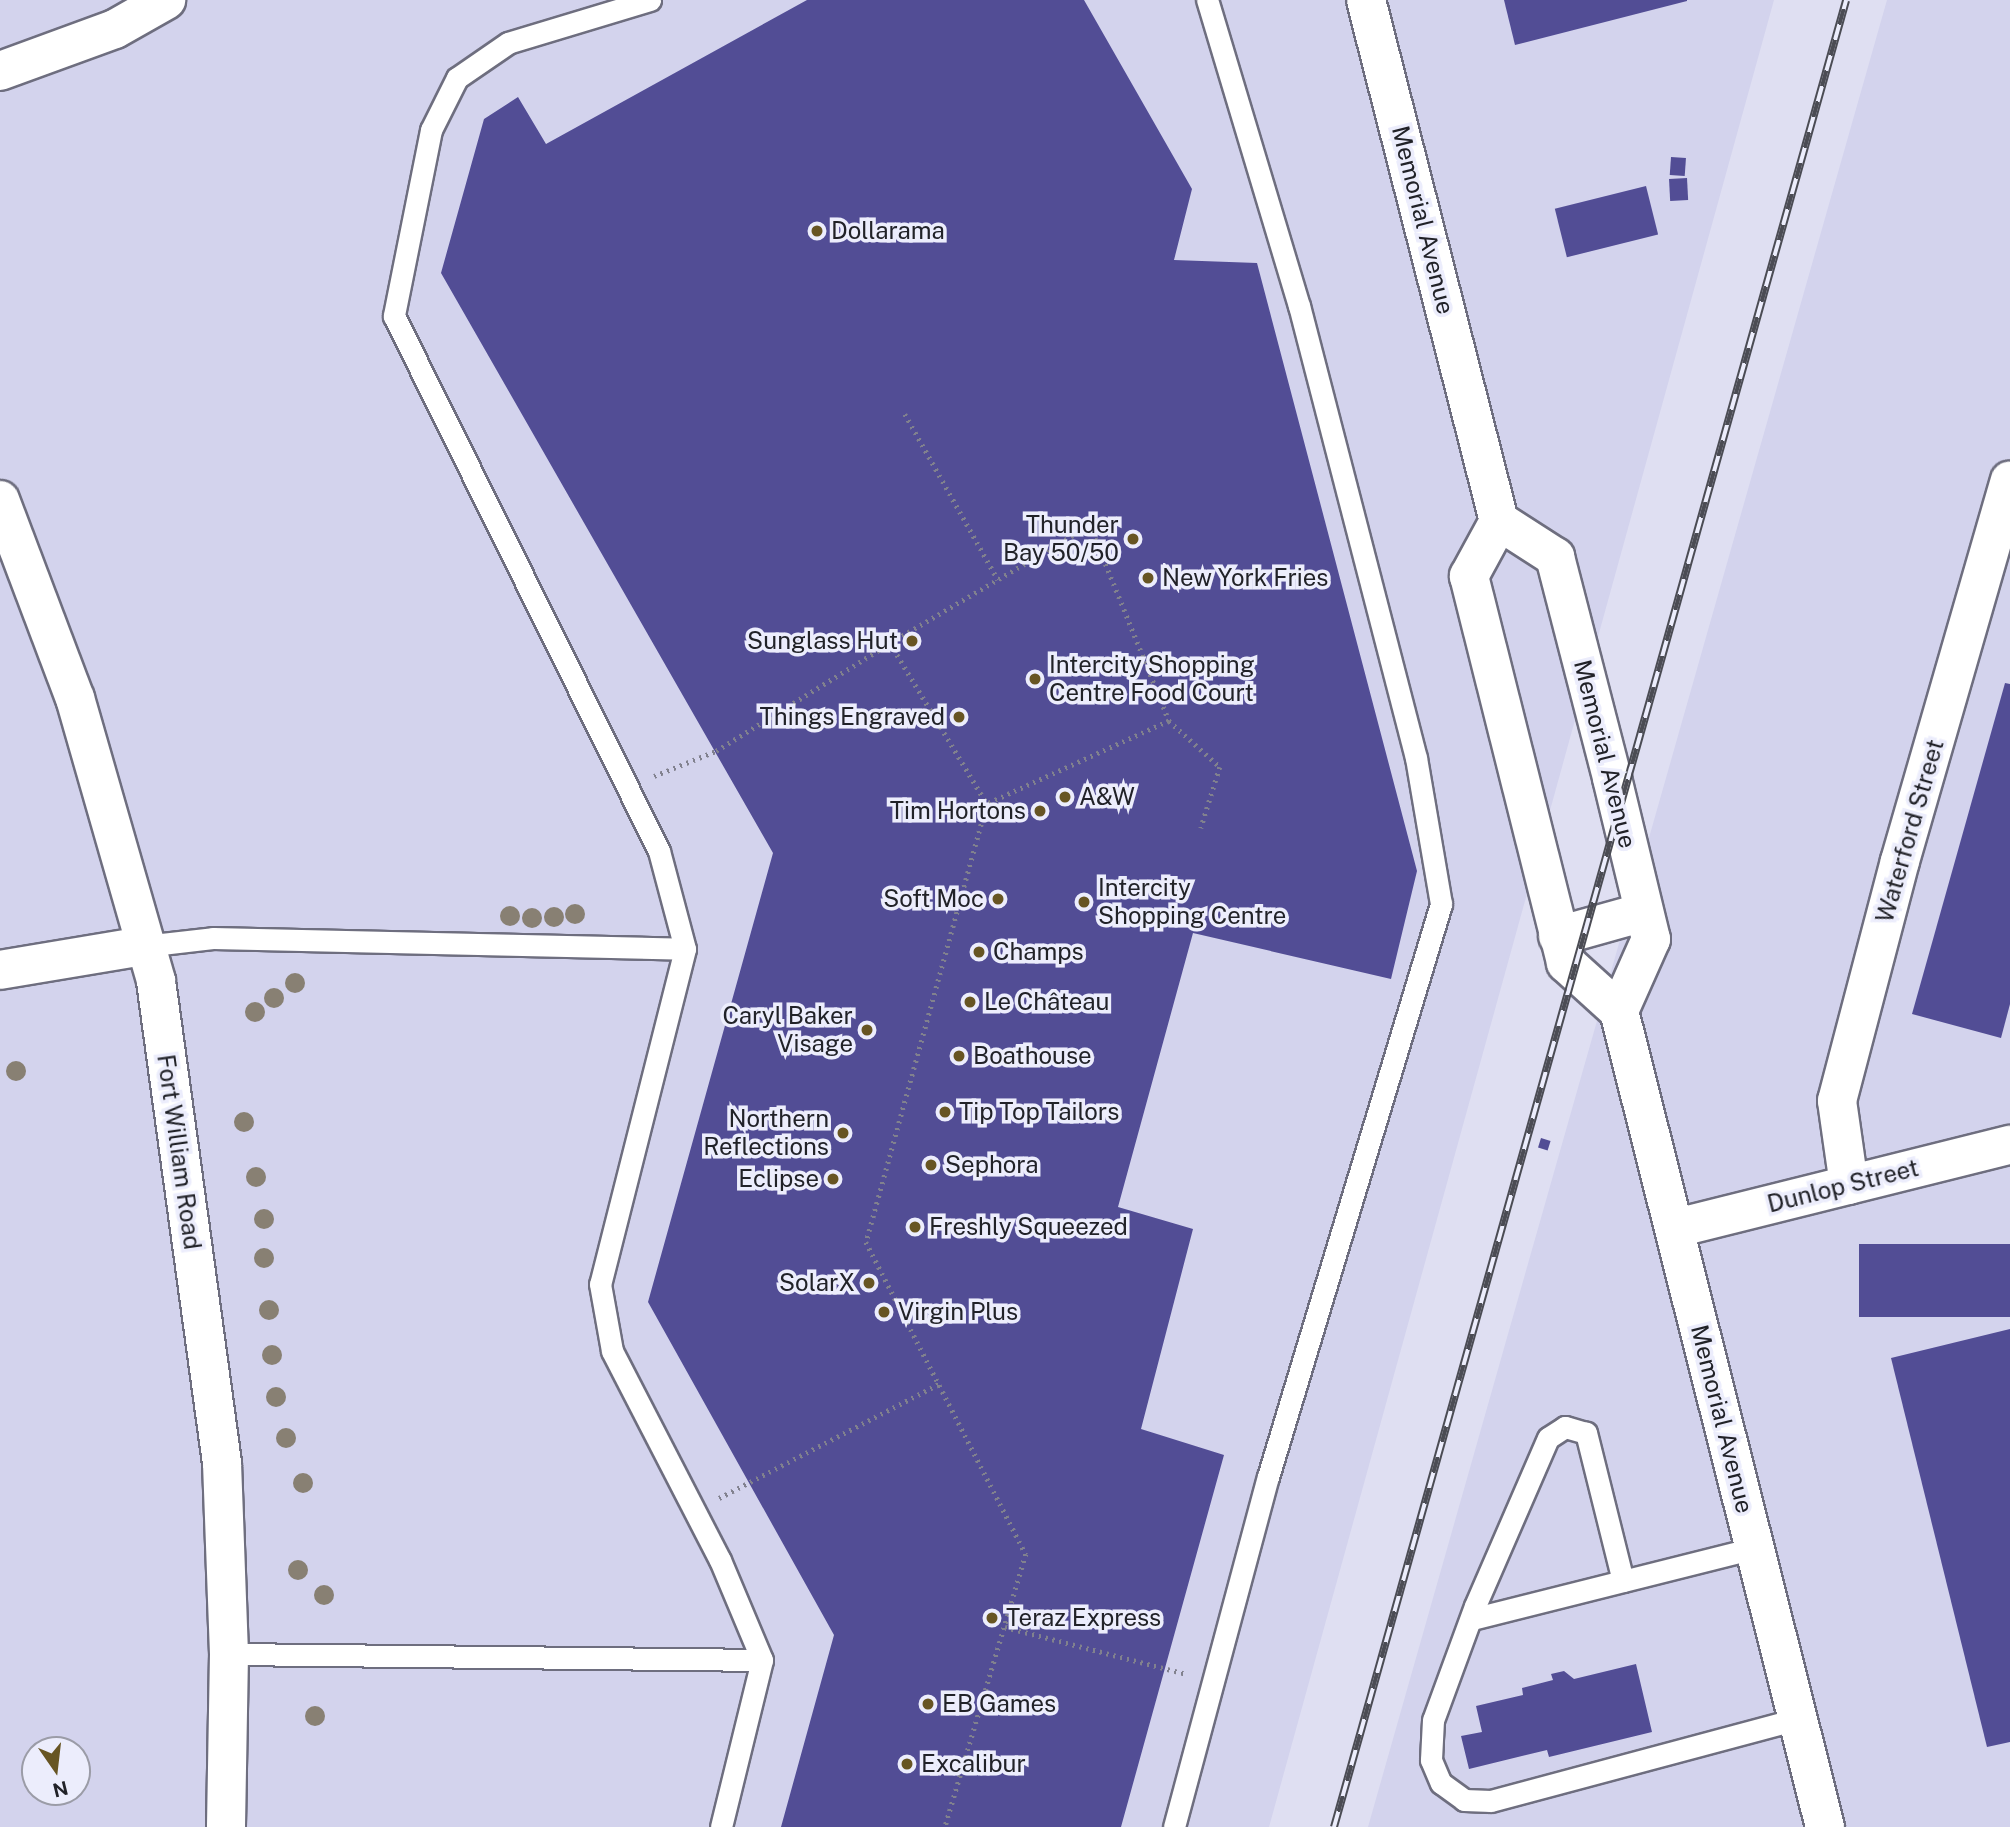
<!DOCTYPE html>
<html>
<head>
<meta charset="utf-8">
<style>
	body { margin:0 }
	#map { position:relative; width:2010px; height:1827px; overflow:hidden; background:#dfdff2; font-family:"Public Sans",sans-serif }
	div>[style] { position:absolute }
	.built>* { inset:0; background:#d3d3ed }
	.building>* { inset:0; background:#524d95; transform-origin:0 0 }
	.path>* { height:4.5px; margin-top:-2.25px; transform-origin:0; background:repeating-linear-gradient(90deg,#81818e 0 2px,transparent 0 7px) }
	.roads { filter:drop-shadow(2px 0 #6e6e7f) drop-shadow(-2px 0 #6e6e7f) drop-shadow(0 2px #6e6e7f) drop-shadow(0 -2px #6e6e7f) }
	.lane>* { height:21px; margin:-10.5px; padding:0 10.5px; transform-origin:10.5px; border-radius:10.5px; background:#fff }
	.street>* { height:38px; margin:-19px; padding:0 19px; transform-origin:19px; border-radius:19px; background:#fff }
	.secondary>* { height:38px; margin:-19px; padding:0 19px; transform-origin:19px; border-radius:19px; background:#fff }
	.rail>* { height:8px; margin-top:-4px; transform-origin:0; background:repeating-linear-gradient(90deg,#ecedfc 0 16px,#4b4c54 0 32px); box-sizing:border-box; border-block:2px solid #4b4c54 }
	.trees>* { width:20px; height:20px; margin:-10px; border-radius:50%; background:#888073 }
	.dots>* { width:19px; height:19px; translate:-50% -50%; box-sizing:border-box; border:4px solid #ecedfc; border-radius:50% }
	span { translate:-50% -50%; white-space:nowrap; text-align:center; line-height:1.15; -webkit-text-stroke:7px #ecedfc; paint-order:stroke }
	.street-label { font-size:24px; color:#212228 }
	.poi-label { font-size:24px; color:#212228 }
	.left { translate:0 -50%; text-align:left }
	.right { translate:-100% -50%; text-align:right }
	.north { position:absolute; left:21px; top:1736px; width:70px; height:70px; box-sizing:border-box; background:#ecedfc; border:2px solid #9b9ca7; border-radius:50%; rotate:166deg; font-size:19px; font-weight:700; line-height:28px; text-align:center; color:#212228 }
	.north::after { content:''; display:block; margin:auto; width:24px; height:32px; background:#675523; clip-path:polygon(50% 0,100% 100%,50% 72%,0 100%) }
</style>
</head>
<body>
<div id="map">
	<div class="built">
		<i style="clip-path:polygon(evenodd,0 0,1774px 0,1269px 1827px,0 1827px,0 0,35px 1750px,77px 1750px,77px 1792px,35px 1792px,35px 1750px)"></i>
		<i style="clip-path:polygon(1887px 0,2010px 0,2010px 1827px,1368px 1827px)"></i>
	</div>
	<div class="building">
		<i style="clip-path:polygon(807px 0,1084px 0,1192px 189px,1174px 260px,1257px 263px,1417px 871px,1391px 979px,1193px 933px,1118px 1207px,1193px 1229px,1141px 1429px,1224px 1455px,1121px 1827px,781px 1827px,834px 1635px,648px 1302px,773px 853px,441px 273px,484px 119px,518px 97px,546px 144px)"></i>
		<i style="clip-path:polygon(1504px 0,1687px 0,1687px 1px,1515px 45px)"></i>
		<i style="left:1671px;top:157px;width:15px;height:18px;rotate:4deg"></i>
		<i style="left:1687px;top:178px;width:22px;height:18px;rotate:87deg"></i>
		<i style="left:1646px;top:186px;width:50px;height:94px;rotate:76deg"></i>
		<i style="clip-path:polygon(2005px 683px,2010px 684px,2010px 1004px,2001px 1038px,1912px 1014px)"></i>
		<i style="left:1541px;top:1138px;width:10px;height:10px;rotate:17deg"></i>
		<i style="left:2010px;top:1244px;width:73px;height:151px;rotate:90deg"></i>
		<i style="clip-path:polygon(2010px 1329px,2010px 1742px,1987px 1747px,1891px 1358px)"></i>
		<i style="clip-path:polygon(1636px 1664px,1652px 1732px,1549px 1757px,1547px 1750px,1469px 1769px,1461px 1736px,1482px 1732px,1476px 1706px,1523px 1695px,1522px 1688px,1553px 1680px,1551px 1674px,1564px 1671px,1574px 1679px)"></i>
	</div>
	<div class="path">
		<i style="left:905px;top:414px;width:190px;rotate:60.7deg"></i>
		<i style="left:890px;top:643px;width:232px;rotate:-30.5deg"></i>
		<i style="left:1090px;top:525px;width:211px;rotate:68deg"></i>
		<i style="left:1169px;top:721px;width:200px;rotate:155.5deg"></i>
		<i style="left:1169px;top:721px;width:69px;rotate:42deg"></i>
		<i style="left:1220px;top:767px;width:64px;rotate:107.3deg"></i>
		<i style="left:654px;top:776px;width:67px;rotate:-22deg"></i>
		<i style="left:716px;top:751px;width:205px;rotate:-31.8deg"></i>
		<i style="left:890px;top:643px;width:188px;rotate:58.9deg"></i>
		<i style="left:987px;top:804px;width:454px;rotate:105.4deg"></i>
		<i style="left:866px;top:1242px;width:351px;rotate:62.9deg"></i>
		<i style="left:1026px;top:1554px;width:285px;rotate:106.5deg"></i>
		<i style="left:719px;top:1498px;width:248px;rotate:-27.4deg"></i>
		<i style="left:1005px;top:1627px;width:188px;rotate:14.5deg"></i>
	</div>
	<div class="roads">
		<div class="lane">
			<i style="left:650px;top:0;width:148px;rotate:163.2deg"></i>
			<i style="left:508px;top:43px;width:62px;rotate:145.5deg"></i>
			<i style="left:457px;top:78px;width:58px;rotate:116.6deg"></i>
			<i style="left:431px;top:130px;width:190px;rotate:101.3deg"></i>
			<i style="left:394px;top:316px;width:597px;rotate:63.65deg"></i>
			<i style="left:659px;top:851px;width:101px;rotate:75.1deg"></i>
			<i style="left:685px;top:949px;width:346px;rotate:104.2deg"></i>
			<i style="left:600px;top:1284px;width:68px;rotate:79.8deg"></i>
			<i style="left:612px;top:1351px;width:235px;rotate:62.7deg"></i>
			<i style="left:720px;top:1560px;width:108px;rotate:67.2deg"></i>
			<i style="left:762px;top:1660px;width:172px;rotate:103.8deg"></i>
			<i style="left:144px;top:946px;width:69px;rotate:-6.6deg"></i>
			<i style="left:213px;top:938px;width:472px;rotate:1.3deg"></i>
			<i style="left:1623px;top:1581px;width:153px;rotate:-104deg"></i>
			<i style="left:1586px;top:1433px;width:22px;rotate:-164deg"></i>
			<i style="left:1565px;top:1427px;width:20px;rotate:147deg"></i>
			<i style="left:1548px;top:1438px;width:183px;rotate:113.5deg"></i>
			<i style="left:1475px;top:1606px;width:121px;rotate:110.2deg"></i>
			<i style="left:1433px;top:1720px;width:40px;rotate:92.9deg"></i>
			<i style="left:1431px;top:1760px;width:25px;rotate:67deg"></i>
			<i style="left:1441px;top:1783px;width:29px;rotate:36deg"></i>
			<i style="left:1464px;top:1800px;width:27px;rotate:2deg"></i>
			<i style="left:1491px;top:1801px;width:317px;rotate:-15deg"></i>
			<i style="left:1472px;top:1619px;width:291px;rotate:-14.1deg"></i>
			<i style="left:229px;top:1654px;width:533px;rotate:0.64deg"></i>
			<i style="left:1174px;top:1827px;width:362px;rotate:-75deg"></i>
			<i style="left:1268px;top:1477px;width:599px;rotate:-73.2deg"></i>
			<i style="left:1441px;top:904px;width:148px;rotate:-99.7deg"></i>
			<i style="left:1416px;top:758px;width:467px;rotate:-104.5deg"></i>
			<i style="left:1299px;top:306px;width:320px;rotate:-106.7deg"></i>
		</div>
		<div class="street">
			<i style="left:1558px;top:936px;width:89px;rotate:-15.6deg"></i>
			<i style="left:0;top:970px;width:146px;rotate:-9.5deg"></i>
			<i style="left:1849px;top:1185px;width:85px;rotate:-98.1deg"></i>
			<i style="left:1837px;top:1101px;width:248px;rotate:-75.3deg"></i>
			<i style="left:1900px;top:861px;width:396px;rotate:-73.9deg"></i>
			<i style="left:1676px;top:1228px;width:344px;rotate:-14deg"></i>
		</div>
		<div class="secondary">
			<i style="left:1366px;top:0;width:538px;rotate:75.68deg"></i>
			<i style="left:1499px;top:521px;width:67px;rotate:32.7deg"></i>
			<i style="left:1555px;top:557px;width:228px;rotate:75.5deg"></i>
			<i style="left:1612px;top:778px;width:166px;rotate:76.4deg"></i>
			<i style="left:1651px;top:939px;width:79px;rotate:114deg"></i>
			<i style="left:0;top:71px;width:122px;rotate:-20.1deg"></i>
			<i style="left:115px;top:29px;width:59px;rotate:-29.6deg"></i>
			<i style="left:0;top:500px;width:212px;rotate:69.3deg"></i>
			<i style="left:75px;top:698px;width:294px;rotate:74deg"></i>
			<i style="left:156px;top:981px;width:486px;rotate:82.2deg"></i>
			<i style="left:222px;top:1463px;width:191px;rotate:87.9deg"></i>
			<i style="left:229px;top:1654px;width:173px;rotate:91deg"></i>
			<i style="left:1499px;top:521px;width:63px;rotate:118.6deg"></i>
			<i style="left:1469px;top:576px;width:399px;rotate:75.9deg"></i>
			<i style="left:1566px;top:963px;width:72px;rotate:42.2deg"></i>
			<i style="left:1619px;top:1011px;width:842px;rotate:75.83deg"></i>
		</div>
	</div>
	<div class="rail">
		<i style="left:1334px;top:1827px;width:1897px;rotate:-74.34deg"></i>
	</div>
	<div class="trees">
		<i style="left:575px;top:914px"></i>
		<i style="left:510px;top:916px"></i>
		<i style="left:554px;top:917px"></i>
		<i style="left:532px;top:918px"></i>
		<i style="left:295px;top:983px"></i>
		<i style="left:274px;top:998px"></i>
		<i style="left:255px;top:1012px"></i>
		<i style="left:16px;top:1071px"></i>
		<i style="left:244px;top:1122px"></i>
		<i style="left:256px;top:1177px"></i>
		<i style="left:264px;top:1219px"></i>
		<i style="left:264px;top:1258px"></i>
		<i style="left:269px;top:1310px"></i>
		<i style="left:272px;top:1355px"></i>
		<i style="left:276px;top:1397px"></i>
		<i style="left:286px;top:1438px"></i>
		<i style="left:303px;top:1483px"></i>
		<i style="left:298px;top:1570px"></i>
		<i style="left:324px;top:1595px"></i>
		<i style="left:315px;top:1716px"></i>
	</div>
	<div class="dots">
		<i style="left:817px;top:231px;background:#675523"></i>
		<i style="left:1133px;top:539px;background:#675523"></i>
		<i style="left:1148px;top:578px;background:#675523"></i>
		<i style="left:912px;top:641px;background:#675523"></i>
		<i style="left:1035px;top:679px;background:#675523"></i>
		<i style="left:959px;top:717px;background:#675523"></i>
		<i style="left:1065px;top:797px;background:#675523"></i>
		<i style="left:1040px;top:811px;background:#675523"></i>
		<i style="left:998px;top:899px;background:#675523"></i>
		<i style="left:1084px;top:902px;background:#675523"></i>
		<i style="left:979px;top:952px;background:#675523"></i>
		<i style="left:970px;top:1002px;background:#675523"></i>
		<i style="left:867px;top:1030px;background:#675523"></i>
		<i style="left:959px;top:1056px;background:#675523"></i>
		<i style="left:945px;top:1112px;background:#675523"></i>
		<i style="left:843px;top:1133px;background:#675523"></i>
		<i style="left:931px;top:1165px;background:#675523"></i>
		<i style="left:833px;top:1179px;background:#675523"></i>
		<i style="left:915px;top:1227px;background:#675523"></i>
		<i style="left:869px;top:1283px;background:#675523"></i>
		<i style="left:884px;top:1312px;background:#675523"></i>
		<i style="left:992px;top:1618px;background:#675523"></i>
		<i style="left:928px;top:1704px;background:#675523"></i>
		<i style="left:907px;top:1764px;background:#675523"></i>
	</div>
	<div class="street-label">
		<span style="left:1423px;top:220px;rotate:76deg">Memorial Avenue</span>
		<span style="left:1605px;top:754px;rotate:76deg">Memorial Avenue</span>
		<span style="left:1910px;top:831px;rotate:-74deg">Waterford Street</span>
		<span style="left:179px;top:1152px;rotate:82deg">Fort William Road</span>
		<span style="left:1843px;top:1186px;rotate:-14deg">Dunlop Street</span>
		<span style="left:1722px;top:1419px;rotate:76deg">Memorial Avenue</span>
	</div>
	<div class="poi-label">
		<span class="left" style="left:831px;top:231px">Dollarama</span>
		<span class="right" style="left:1119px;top:539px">Thunder<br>Bay 50/50</span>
		<span class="left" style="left:1162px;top:578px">New York Fries</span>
		<span class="right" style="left:898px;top:641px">Sunglass Hut</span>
		<span class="left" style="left:1049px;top:679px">Intercity Shopping<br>Centre Food Court</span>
		<span class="right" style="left:945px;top:717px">Things Engraved</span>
		<span class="left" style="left:1079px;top:797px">A&amp;W</span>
		<span class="right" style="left:1026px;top:811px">Tim Hortons</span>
		<span class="left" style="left:1098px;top:902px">Intercity<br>Shopping Centre</span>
		<span class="right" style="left:984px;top:899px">Soft Moc</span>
		<span class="left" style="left:993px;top:952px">Champs</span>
		<span class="left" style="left:984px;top:1002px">Le Château</span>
		<span class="right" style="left:853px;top:1030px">Caryl Baker<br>Visage</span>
		<span class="left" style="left:973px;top:1056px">Boathouse</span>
		<span class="left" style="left:959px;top:1112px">Tip Top Tailors</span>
		<span class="right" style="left:829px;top:1133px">Northern<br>Reflections</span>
		<span class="left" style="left:945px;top:1165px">Sephora</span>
		<span class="right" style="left:819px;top:1179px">Eclipse</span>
		<span class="left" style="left:929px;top:1227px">Freshly Squeezed</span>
		<span class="right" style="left:855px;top:1283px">SolarX</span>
		<span class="left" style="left:898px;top:1312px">Virgin Plus</span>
		<span class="left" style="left:1006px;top:1618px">Teraz Express</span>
		<span class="left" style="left:942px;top:1704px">EB Games</span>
		<span class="left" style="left:921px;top:1764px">Excalibur</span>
	</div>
	<div class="north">N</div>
</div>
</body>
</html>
